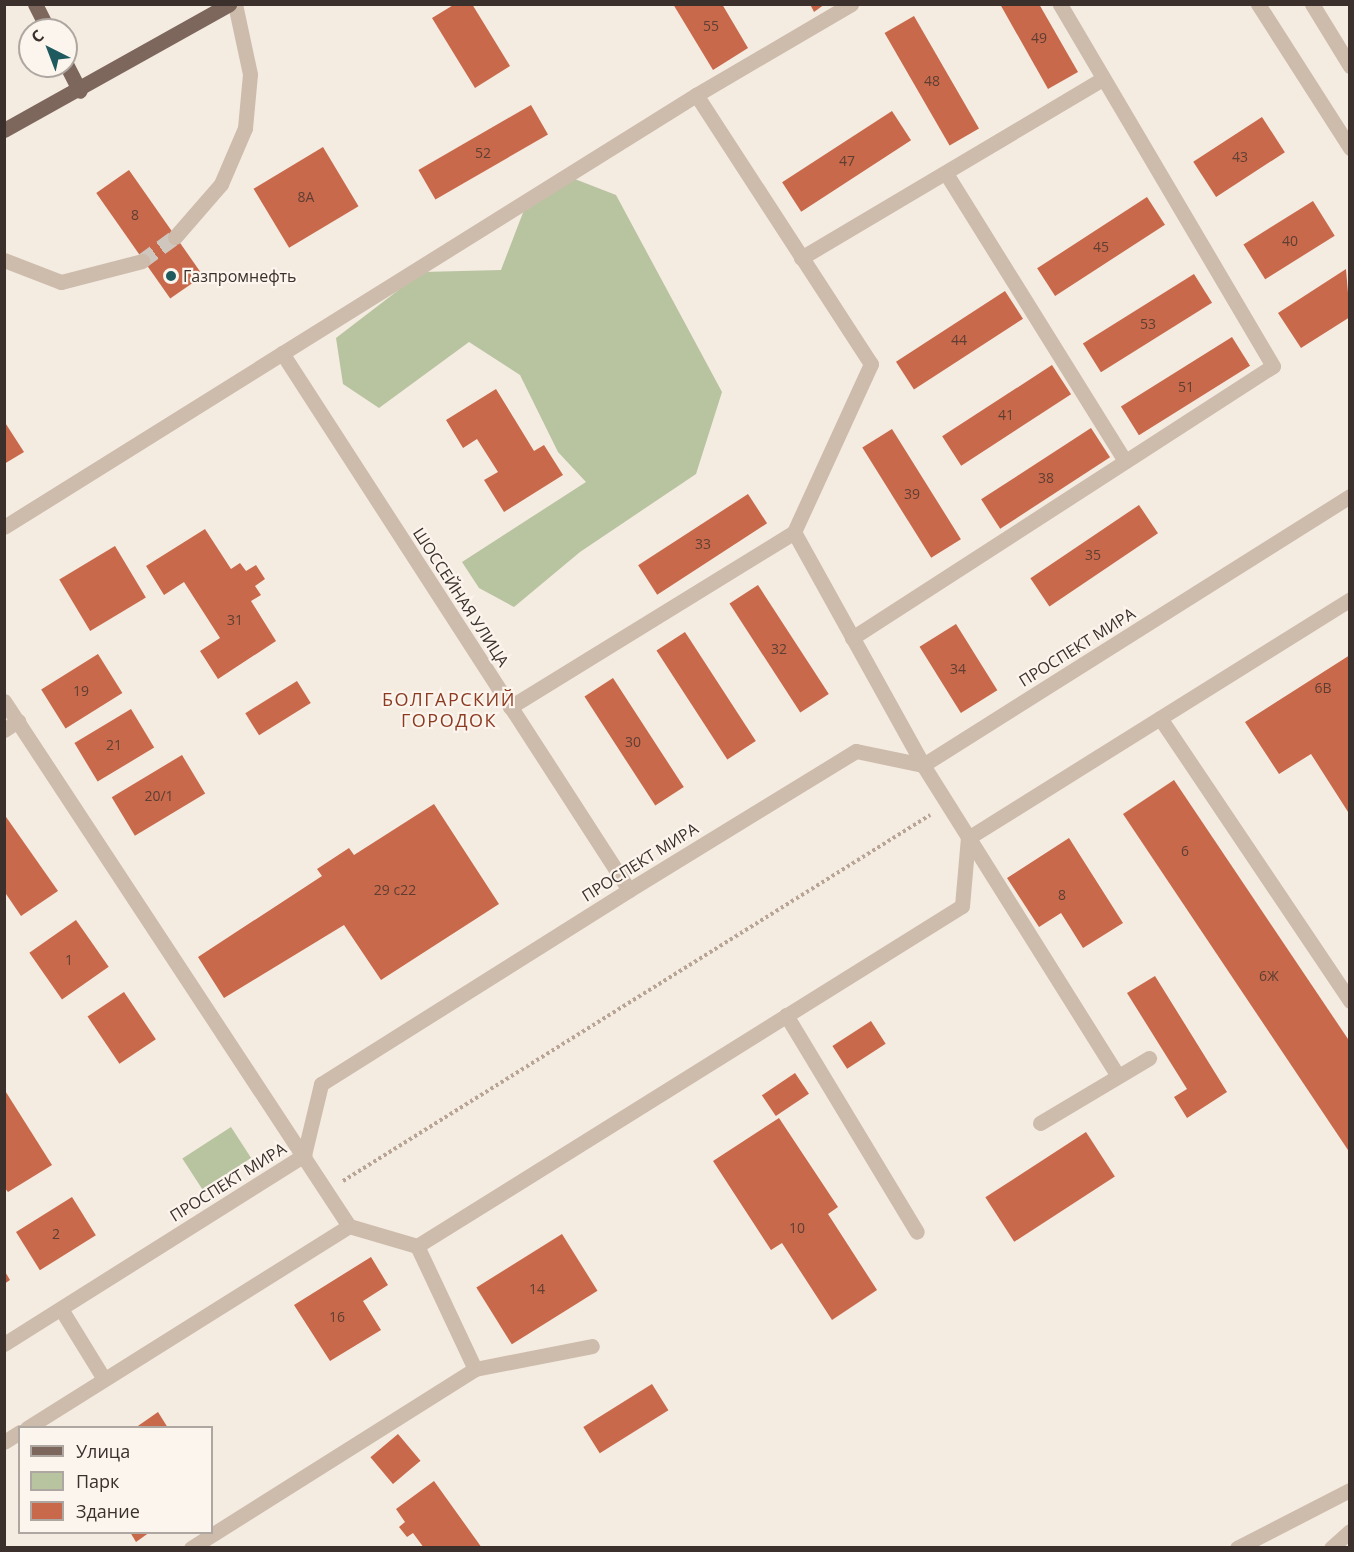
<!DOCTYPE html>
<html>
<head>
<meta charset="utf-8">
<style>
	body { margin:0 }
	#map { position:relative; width:1354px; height:1552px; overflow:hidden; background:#f4ebe1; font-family:"Open Sans",sans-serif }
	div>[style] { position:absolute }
	.green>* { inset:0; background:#b8c4a0; transform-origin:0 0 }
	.building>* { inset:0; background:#c8694b; transform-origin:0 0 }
	.minor-tunnel>* { height:15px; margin-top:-7.5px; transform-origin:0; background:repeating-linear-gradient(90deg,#cfc6bd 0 15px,transparent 0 23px) }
	.path>* { height:4px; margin-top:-2px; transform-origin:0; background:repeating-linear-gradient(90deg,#b9a596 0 3px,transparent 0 6px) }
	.minor>* { height:15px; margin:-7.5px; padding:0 7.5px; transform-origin:7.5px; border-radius:7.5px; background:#cdbbac }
	.major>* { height:15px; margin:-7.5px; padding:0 7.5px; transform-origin:7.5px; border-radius:7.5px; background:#7d675c }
	.dots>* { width:16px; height:16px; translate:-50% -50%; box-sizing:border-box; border:3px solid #fbf5ee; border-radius:50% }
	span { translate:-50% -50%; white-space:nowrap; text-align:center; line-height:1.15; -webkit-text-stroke:4.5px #fbf5ee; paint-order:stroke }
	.number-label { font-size:14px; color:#5e3e33 }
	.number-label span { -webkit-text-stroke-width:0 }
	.poi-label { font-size:16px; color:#3b302b }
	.left { translate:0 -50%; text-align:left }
	.street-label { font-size:16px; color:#3b302b }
	.neighbourhood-label { font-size:18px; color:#8c3b22; letter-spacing:1.5px }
	.frame { position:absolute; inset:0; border:6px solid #3b302b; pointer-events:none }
	.legend { position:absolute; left:18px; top:1426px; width:195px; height:108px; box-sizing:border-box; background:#fbf5ee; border:2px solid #aea6a0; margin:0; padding:8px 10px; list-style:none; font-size:18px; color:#3b302b }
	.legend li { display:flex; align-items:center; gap:12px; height:30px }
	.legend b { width:30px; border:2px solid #aea6a0 }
	.north { position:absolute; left:18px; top:18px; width:60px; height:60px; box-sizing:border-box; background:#fbf5ee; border:2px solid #aea6a0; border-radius:50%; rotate:318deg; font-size:16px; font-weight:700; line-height:24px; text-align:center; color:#3b302b }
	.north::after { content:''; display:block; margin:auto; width:21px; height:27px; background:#1f5a5e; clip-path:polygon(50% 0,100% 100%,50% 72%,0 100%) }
</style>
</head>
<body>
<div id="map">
	<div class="green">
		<i style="clip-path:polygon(567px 176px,616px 195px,722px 392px,696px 474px,580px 552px,514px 607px,479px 588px,462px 562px,586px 482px,558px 452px,520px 375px,469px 342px,379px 408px,343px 384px,336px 338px,422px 272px,501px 270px,524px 210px)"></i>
		<i style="left:231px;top:1127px;width:37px;height:58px;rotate:57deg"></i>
	</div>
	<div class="building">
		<i style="clip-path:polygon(455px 4px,472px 4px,510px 66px,475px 88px,432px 18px)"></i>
		<i style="clip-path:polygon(673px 4px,722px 4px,748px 48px,713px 70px)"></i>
		<i style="clip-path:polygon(810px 4px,825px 4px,814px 12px)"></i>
		<i style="clip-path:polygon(1000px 4px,1039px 4px,1078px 72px,1048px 89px)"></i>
		<i style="left:914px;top:16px;width:130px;height:34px;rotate:60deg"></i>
		<i style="left:531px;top:105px;width:34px;height:130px;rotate:60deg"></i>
		<i style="left:892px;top:111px;width:35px;height:131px;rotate:57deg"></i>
		<i style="left:1262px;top:117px;width:42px;height:82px;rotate:57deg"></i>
		<i style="left:323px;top:147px;width:69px;height:81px;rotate:59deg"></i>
		<i style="left:129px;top:170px;width:129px;height:40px;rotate:55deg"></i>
		<i style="left:1147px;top:197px;width:33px;height:131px;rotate:57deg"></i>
		<i style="left:1313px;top:201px;width:41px;height:82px;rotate:58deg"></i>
		<i style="clip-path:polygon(1346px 269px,1350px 317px,1301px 348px,1278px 313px)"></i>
		<i style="left:1194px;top:274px;width:34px;height:131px;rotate:58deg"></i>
		<i style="left:1005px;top:291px;width:33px;height:130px;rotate:57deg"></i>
		<i style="left:1232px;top:337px;width:34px;height:131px;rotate:58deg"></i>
		<i style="left:1052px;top:365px;width:35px;height:131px;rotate:57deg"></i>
		<i style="clip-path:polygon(496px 389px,534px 451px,544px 445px,563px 475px,504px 512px,484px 480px,498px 472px,477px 439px,463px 448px,446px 420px)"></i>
		<i style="clip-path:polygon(4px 421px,24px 452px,4px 464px)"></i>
		<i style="left:1091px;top:428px;width:35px;height:131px;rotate:57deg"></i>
		<i style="left:892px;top:429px;width:130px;height:35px;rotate:58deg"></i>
		<i style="left:748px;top:494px;width:35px;height:131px;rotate:57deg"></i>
		<i style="left:1139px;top:505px;width:34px;height:131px;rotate:56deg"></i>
		<i style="clip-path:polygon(205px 529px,231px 569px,240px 563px,246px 571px,256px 565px,265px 579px,255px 586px,261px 595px,251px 601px,276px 641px,218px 679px,200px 651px,220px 638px,184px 582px,164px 595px,146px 566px)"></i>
		<i style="left:115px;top:546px;width:60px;height:65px;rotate:59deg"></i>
		<i style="left:758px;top:585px;width:130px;height:34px;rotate:57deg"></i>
		<i style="left:956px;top:624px;width:78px;height:43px;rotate:58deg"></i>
		<i style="left:685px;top:632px;width:130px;height:34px;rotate:57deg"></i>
		<i style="left:98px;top:654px;width:46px;height:67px;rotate:58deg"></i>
		<i style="clip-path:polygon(1350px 655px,1350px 815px,1311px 754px,1279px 774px,1245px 722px)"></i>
		<i style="left:613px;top:678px;width:130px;height:34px;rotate:57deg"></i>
		<i style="left:297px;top:681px;width:26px;height:61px;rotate:58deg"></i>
		<i style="left:131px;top:709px;width:45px;height:66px;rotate:59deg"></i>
		<i style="left:182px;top:755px;width:45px;height:82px;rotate:59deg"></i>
		<i style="clip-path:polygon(1174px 780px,1350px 1042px,1350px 1153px,1123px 814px)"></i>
		<i style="clip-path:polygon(434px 804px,499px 904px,381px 980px,344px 925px,224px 998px,198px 957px,322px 876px,317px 869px,349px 848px,354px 855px)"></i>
		<i style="clip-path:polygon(4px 814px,58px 891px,21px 916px,4px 891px)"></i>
		<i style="clip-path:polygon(1069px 838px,1123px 923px,1083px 948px,1061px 913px,1039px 927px,1007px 878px)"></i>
		<i style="left:76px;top:920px;width:57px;height:57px;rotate:55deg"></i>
		<i style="clip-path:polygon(1155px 976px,1227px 1092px,1187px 1118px,1174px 1097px,1187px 1089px,1127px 993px)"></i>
		<i style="left:124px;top:992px;width:57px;height:44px;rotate:56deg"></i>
		<i style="left:871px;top:1021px;width:27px;height:46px;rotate:57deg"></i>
		<i style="left:795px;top:1073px;width:25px;height:40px;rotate:56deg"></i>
		<i style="clip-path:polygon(4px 1089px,52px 1165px,8px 1192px,4px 1187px)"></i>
		<i style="clip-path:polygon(779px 1118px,838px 1207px,828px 1214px,877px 1290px,832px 1320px,782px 1243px,771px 1250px,713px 1161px)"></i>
		<i style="left:1086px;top:1132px;width:53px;height:120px;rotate:57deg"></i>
		<i style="left:72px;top:1197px;width:45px;height:66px;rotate:58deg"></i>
		<i style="left:562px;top:1234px;width:67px;height:101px;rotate:58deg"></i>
		<i style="clip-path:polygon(371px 1257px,388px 1285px,363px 1301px,381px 1330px,330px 1361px,294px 1305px)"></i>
		<i style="clip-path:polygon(4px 1270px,10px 1280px,4px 1284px)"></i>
		<i style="left:652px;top:1384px;width:31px;height:81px;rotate:58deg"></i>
		<i style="clip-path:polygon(158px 1412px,168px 1428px,135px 1428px)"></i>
		<i style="left:398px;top:1434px;width:35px;height:36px;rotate:50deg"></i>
		<i style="clip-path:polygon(434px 1481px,482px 1548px,424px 1548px,413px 1533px,407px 1537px,399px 1527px,405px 1522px,396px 1509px)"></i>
		<i style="clip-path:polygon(130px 1532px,150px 1532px,136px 1542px)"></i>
	</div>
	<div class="minor-tunnel">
		<i style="left:142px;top:261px;width:41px;rotate:-36deg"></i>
	</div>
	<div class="path">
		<i style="left:343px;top:1181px;width:692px;rotate:-31.94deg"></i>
	</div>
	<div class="minor">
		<i style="left:1258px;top:4px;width:171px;rotate:57.4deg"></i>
		<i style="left:1312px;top:4px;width:73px;rotate:58.5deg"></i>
		<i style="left:947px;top:175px;width:337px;rotate:58.1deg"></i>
		<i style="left:175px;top:237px;width:70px;rotate:-49deg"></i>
		<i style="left:221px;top:184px;width:61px;rotate:-66.8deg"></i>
		<i style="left:245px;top:128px;width:54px;rotate:-84.7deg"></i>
		<i style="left:250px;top:74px;width:72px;rotate:-102.1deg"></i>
		<i style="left:801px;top:258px;width:350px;rotate:-30.7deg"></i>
		<i style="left:4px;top:260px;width:61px;rotate:21.1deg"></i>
		<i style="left:61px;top:282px;width:84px;rotate:-14.5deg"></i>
		<i style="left:282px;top:353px;width:639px;rotate:57.13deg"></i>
		<i style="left:4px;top:527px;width:816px;rotate:-31.98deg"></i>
		<i style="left:696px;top:95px;width:180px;rotate:-30.4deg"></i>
		<i style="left:794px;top:532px;width:266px;rotate:61deg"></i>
		<i style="left:923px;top:765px;width:367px;rotate:57.9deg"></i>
		<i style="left:852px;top:638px;width:501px;rotate:-32.87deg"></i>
		<i style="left:1273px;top:366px;width:420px;rotate:-120.5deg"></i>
		<i style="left:4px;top:701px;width:628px;rotate:56.69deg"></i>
		<i style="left:510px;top:707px;width:334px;rotate:-31.6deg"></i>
		<i style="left:794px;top:532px;width:185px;rotate:-65.4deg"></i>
		<i style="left:871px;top:364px;width:321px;rotate:-123deg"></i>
		<i style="left:1160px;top:718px;width:341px;rotate:56.1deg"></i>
		<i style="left:4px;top:730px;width:17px;rotate:-33deg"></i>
		<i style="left:786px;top:1015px;width:253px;rotate:58.9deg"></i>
		<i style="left:1040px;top:1123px;width:127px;rotate:-30.8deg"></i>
		<i style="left:61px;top:1309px;width:82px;rotate:58.4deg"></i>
		<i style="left:4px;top:1344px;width:355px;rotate:-32.2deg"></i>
		<i style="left:304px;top:1155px;width:73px;rotate:-76.5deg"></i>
		<i style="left:321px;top:1084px;width:364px;rotate:-32.2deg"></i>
		<i style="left:629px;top:890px;width:266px;rotate:-31.5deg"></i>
		<i style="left:856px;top:751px;width:68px;rotate:11.8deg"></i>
		<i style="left:923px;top:765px;width:505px;rotate:-32.21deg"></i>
		<i style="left:475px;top:1369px;width:119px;rotate:-11.1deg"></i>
		<i style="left:27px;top:1428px;width:380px;rotate:-32.1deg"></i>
		<i style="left:349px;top:1226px;width:71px;rotate:16.4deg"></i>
		<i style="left:417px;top:1246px;width:642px;rotate:-31.96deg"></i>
		<i style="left:962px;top:906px;width:68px;rotate:-85deg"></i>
		<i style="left:968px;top:838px;width:451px;rotate:-32deg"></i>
		<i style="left:4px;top:1442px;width:19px;rotate:-32deg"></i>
		<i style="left:191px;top:1548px;width:336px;rotate:-32.2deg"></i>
		<i style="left:475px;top:1369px;width:136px;rotate:-115.2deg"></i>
		<i style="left:1237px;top:1548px;width:127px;rotate:-27.2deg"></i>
		<i style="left:1331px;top:1548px;width:25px;rotate:-42deg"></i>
	</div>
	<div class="major">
		<i style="left:35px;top:4px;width:29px;rotate:63deg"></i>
		<i style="left:66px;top:64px;width:30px;rotate:63deg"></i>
		<i style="left:4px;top:130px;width:258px;rotate:-29.2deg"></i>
	</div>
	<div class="dots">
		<i style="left:171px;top:276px;background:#1f5a5e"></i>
	</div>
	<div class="number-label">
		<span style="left:711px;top:26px">55</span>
		<span style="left:1039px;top:38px">49</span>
		<span style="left:932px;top:81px">48</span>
		<span style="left:483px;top:153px">52</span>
		<span style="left:1240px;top:157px">43</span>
		<span style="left:847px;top:161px">47</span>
		<span style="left:306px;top:197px">8А</span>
		<span style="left:135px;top:215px">8</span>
		<span style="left:1290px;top:241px">40</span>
		<span style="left:1101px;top:247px">45</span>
		<span style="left:1148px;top:324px">53</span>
		<span style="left:959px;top:340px">44</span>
		<span style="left:1186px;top:387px">51</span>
		<span style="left:1006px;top:415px">41</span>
		<span style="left:1046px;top:478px">38</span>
		<span style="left:912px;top:494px">39</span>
		<span style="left:703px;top:544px">33</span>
		<span style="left:1093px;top:555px">35</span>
		<span style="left:235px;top:620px">31</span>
		<span style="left:779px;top:649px">32</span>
		<span style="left:958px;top:669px">34</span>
		<span style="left:1323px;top:688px">6В</span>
		<span style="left:81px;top:691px">19</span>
		<span style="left:633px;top:742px">30</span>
		<span style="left:114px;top:745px">21</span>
		<span style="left:159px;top:796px">20/1</span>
		<span style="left:1185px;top:851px">6</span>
		<span style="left:395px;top:890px">29 с22</span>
		<span style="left:1062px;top:895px">8</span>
		<span style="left:69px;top:960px">1</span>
		<span style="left:1269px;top:976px">6Ж</span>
		<span style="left:797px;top:1228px">10</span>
		<span style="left:56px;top:1234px">2</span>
		<span style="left:537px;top:1289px">14</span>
		<span style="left:337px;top:1317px">16</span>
	</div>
	<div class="poi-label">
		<span class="left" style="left:183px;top:276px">Газпромнефть</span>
	</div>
	<div class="street-label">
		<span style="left:461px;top:597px;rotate:57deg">ШОССЕЙНАЯ УЛИЦА</span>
		<span style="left:1077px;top:647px;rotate:-32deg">ПРОСПЕКТ МИРА</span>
		<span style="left:640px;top:862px;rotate:-32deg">ПРОСПЕКТ МИРА</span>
		<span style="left:228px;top:1182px;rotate:-32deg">ПРОСПЕКТ МИРА</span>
	</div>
	<div class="neighbourhood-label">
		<span style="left:449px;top:710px">БОЛГАРСКИЙ<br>ГОРОДОК</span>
	</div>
	<div class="frame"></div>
	<ul class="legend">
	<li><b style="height:8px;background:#7d675c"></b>Улица</li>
	<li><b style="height:16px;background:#b8c4a0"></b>Парк</li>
	<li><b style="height:16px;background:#c8694b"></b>Здание</li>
	</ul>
	<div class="north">С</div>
</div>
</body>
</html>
